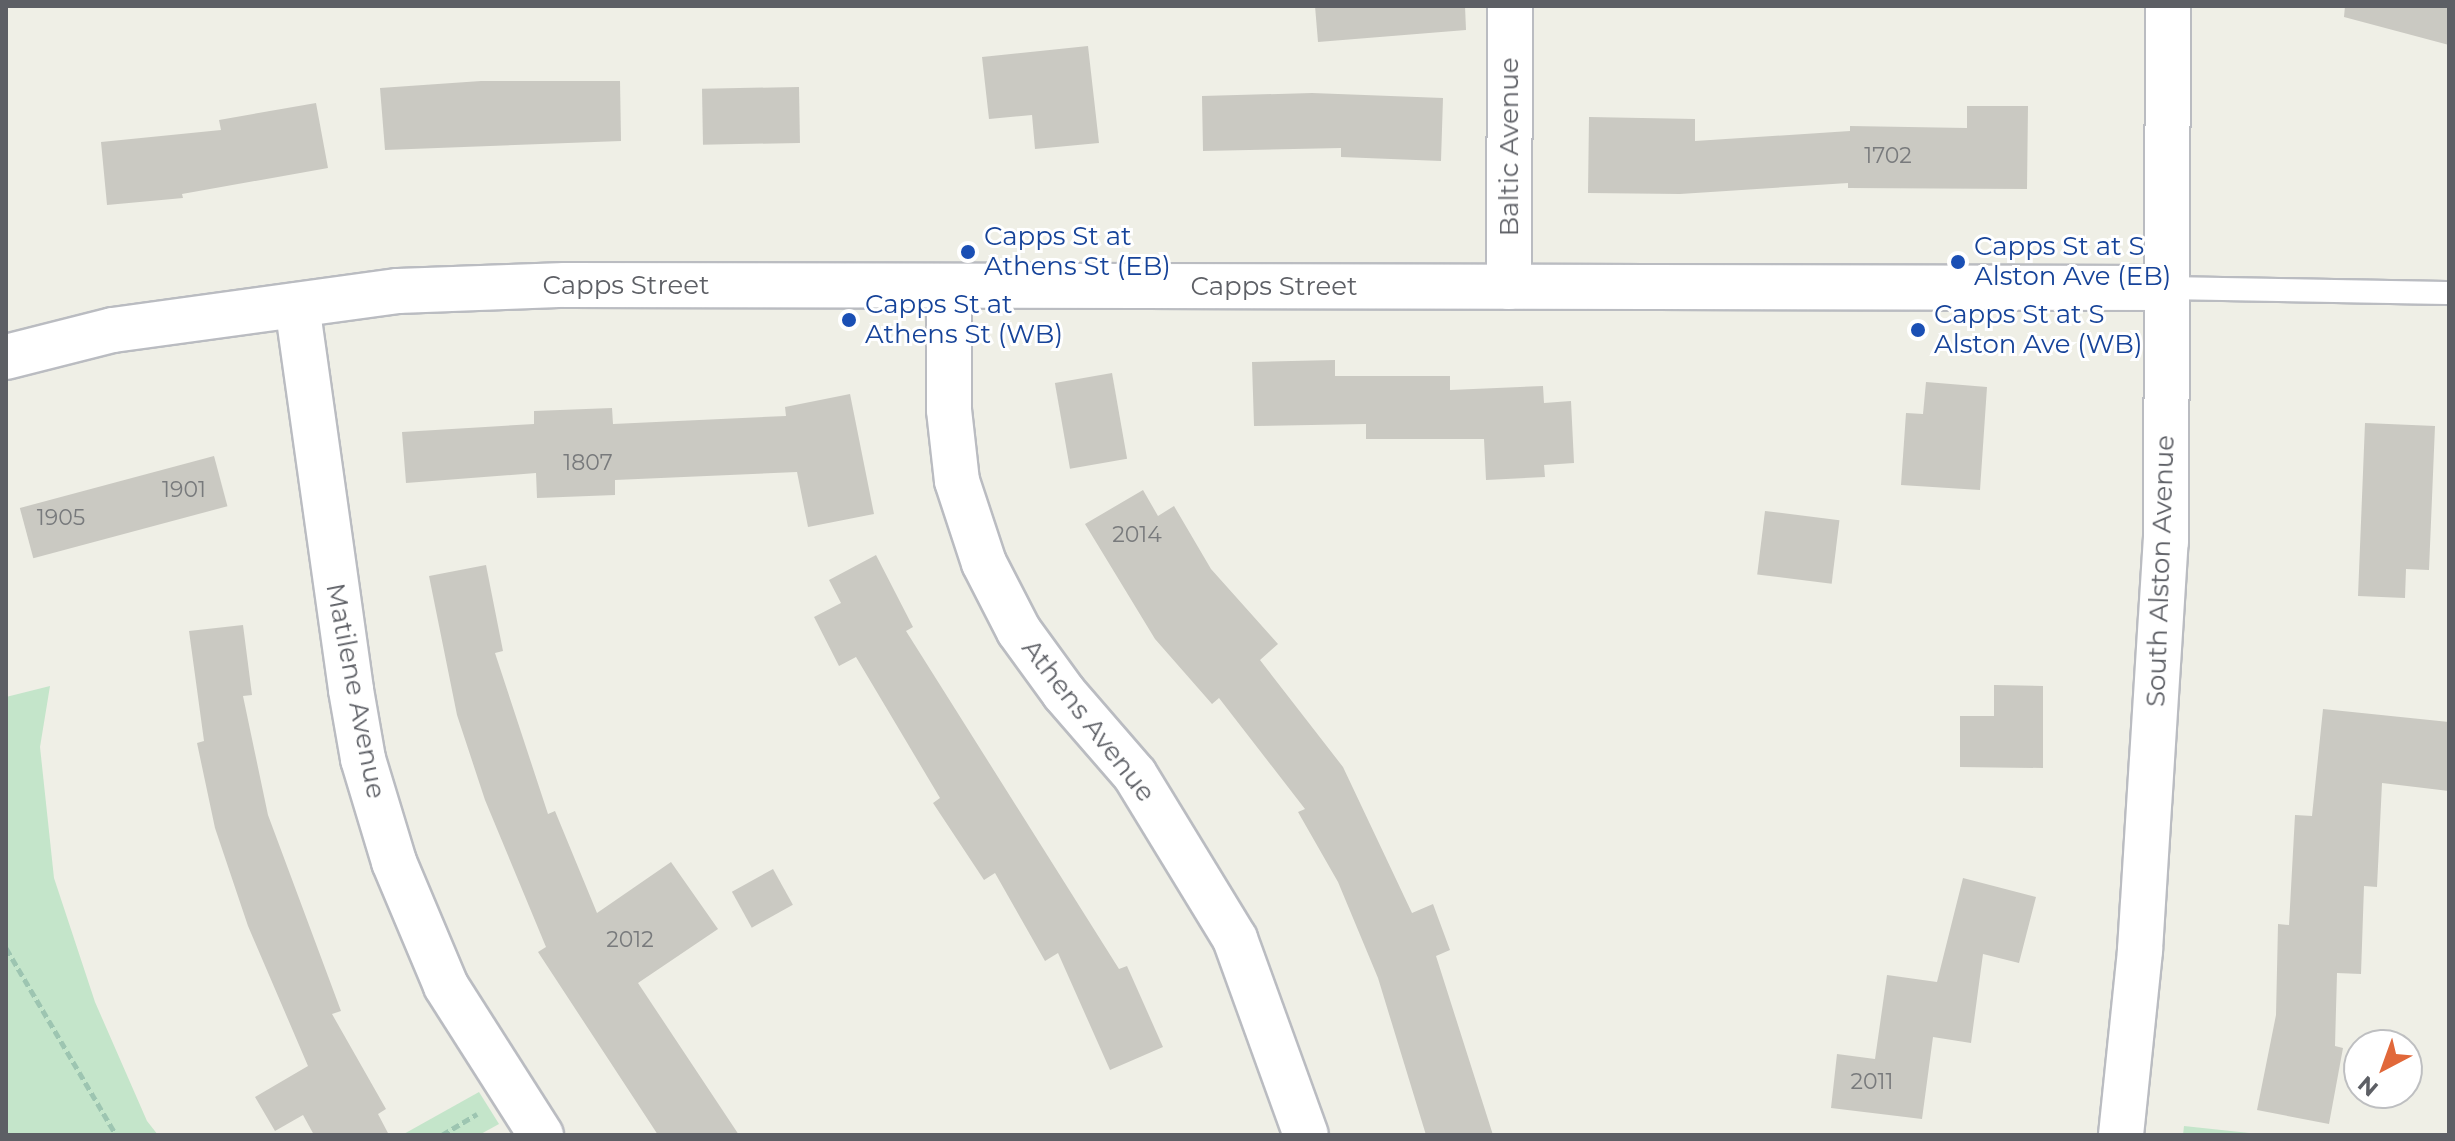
<!DOCTYPE html>
<html>
<head>
<meta charset="utf-8">
<style>
	body { margin:0 }
	#map { position:relative; width:2455px; height:1141px; overflow:hidden; background:#efefe6; font-family:Montserrat,sans-serif }
	div>[style] { position:absolute }
	.green>* { inset:0; background:#c4e5ca }
	.building>* { inset:0; background:#cac9c2; transform-origin:0 0 }
	.path>* { height:5px; margin-top:-2.5px; transform-origin:0; background:repeating-linear-gradient(90deg,#9dc5b1 0 8px,transparent 0 12px) }
	.roads { filter:drop-shadow(2px 0 #babcc1) drop-shadow(-2px 0 #babcc1) drop-shadow(0 2px #babcc1) drop-shadow(0 -2px #babcc1) }
	.service>* { height:22px; margin:-11px; padding:0 11px; transform-origin:11px; border-radius:11px; background:#fff }
	.minor>* { height:44px; margin:-22px; padding:0 22px; transform-origin:22px; border-radius:22px; background:#fff }
	.tertiary>* { height:44px; margin:-22px; padding:0 22px; transform-origin:22px; border-radius:22px; background:#fff }
	.dots>* { width:22px; height:22px; translate:-50% -50%; box-sizing:border-box; border:4px solid #fff; border-radius:50% }
	span { translate:-50% -50%; white-space:nowrap; text-align:center; line-height:1.15; -webkit-text-stroke:6px #fff; paint-order:stroke }
	.number-label { font-size:22px; color:#787a7c }
	.number-label span { -webkit-text-stroke-width:0 }
	.street-label { font-size:26px; color:#5d5f65 }
	.transit-label { font-size:26px; color:#164399 }
	.left { translate:0 -50%; text-align:left }
	.frame { position:absolute; inset:0; border:8px solid #5d5f65; pointer-events:none }
	.north { position:absolute; left:2343px; top:1029px; width:80px; height:80px; box-sizing:border-box; background:#fff; border:2px solid #bebfc1; border-radius:50%; rotate:221deg; font-size:22px; font-weight:700; line-height:32px; text-align:center; color:#5d5f65 }
	.north::after { content:''; display:block; margin:auto; width:28px; height:36px; background:#e1683a; clip-path:polygon(50% 0,100% 100%,50% 72%,0 100%) }
</style>
</head>
<body>
<div id="map">
	<div class="green">
		<i style="clip-path:polygon(50px 686px,40px 747px,54px 878px,95px 1002px,147px 1121px,158px 1135px,6px 1135px,6px 697px)"></i>
		<i style="clip-path:polygon(479px 1092px,499px 1124px,479px 1135px,402px 1135px)"></i>
		<i style="clip-path:polygon(2184px 1126px,2268px 1135px,2183px 1135px)"></i>
	</div>
	<div class="building">
		<i style="clip-path:polygon(1315px 6px,1465px 6px,1466px 30px,1318px 42px)"></i>
		<i style="clip-path:polygon(2345px 6px,2449px 6px,2449px 45px,2344px 17px)"></i>
		<i style="clip-path:polygon(1088px 46px,1099px 143px,1035px 149px,1032px 115px,989px 119px,982px 57px)"></i>
		<i style="clip-path:polygon(481px 81px,620px 81px,621px 141px,385px 150px,380px 88px)"></i>
		<i style="left:799px;top:87px;width:56px;height:97px;rotate:89deg"></i>
		<i style="clip-path:polygon(1312px 93px,1443px 98px,1441px 161px,1341px 157px,1341px 148px,1203px 151px,1202px 96px)"></i>
		<i style="clip-path:polygon(316px 103px,328px 168px,182px 194px,183px 198px,107px 205px,101px 142px,221px 130px,219px 120px)"></i>
		<i style="clip-path:polygon(1967px 106px,2028px 106px,2027px 189px,1848px 188px,1848px 183px,1680px 194px,1588px 193px,1589px 117px,1695px 119px,1695px 141px,1850px 131px,1850px 126px,1967px 128px)"></i>
		<i style="clip-path:polygon(1335px 360px,1335px 376px,1450px 376px,1450px 390px,1543px 386px,1544px 403px,1571px 401px,1574px 463px,1544px 465px,1545px 477px,1486px 480px,1484px 439px,1366px 439px,1366px 424px,1254px 426px,1252px 362px)"></i>
		<i style="left:1112px;top:373px;width:87px;height:58px;rotate:80deg"></i>
		<i style="clip-path:polygon(1926px 382px,1987px 387px,1980px 490px,1901px 485px,1906px 413px,1923px 414px)"></i>
		<i style="clip-path:polygon(850px 394px,874px 514px,808px 527px,797px 472px,615px 480px,615px 495px,537px 498px,536px 473px,406px 483px,402px 432px,534px 424px,534px 411px,612px 408px,613px 424px,786px 416px,785px 407px)"></i>
		<i style="clip-path:polygon(2365px 423px,2435px 426px,2429px 570px,2406px 569px,2405px 598px,2358px 596px)"></i>
		<i style="left:214px;top:456px;width:52px;height:201px;rotate:75deg"></i>
		<i style="clip-path:polygon(1143px 490px,1158px 516px,1174px 506px,1211px 569px,1278px 644px,1260px 660px,1343px 767px,1412px 913px,1433px 904px,1450px 950px,1436px 956px,1493px 1135px,1426px 1135px,1378px 978px,1338px 882px,1298px 812px,1305px 809px,1219px 698px,1212px 704px,1155px 639px,1085px 524px)"></i>
		<i style="left:1765px;top:511px;width:75px;height:64px;rotate:7deg"></i>
		<i style="clip-path:polygon(876px 555px,913px 627px,906px 631px,1119px 969px,1127px 966px,1163px 1047px,1110px 1070px,1058px 953px,1045px 961px,995px 873px,984px 880px,933px 803px,940px 798px,856px 657px,839px 666px,814px 617px,841px 603px,829px 580px)"></i>
		<i style="clip-path:polygon(486px 565px,503px 651px,495px 653px,548px 814px,555px 811px,597px 913px,671px 862px,718px 929px,638px 983px,739px 1135px,658px 1135px,538px 952px,546px 947px,485px 800px,457px 715px,429px 576px)"></i>
		<i style="clip-path:polygon(243px 625px,252px 695px,243px 696px,268px 815px,341px 1011px,332px 1014px,386px 1109px,378px 1114px,389px 1135px,314px 1135px,303px 1115px,275px 1131px,255px 1097px,308px 1066px,248px 926px,215px 828px,197px 743px,204px 741px,189px 631px)"></i>
		<i style="clip-path:polygon(1994px 685px,2043px 686px,2043px 768px,1960px 767px,1960px 716px,1994px 716px)"></i>
		<i style="clip-path:polygon(2323px 709px,2449px 722px,2449px 791px,2382px 783px,2377px 887px,2364px 886px,2361px 974px,2337px 973px,2335px 1046px,2343px 1048px,2329px 1124px,2257px 1110px,2276px 1015px,2278px 924px,2289px 925px,2295px 815px,2312px 816px)"></i>
		<i style="left:773px;top:869px;width:41px;height:47px;rotate:61deg"></i>
		<i style="clip-path:polygon(1963px 878px,2036px 897px,2019px 963px,1983px 954px,1971px 1043px,1933px 1037px,1922px 1119px,1831px 1108px,1837px 1054px,1875px 1059px,1887px 975px,1937px 982px)"></i>
	</div>
	<div class="path">
		<i style="left:6px;top:948px;width:217px;rotate:59.5deg"></i>
		<i style="left:442px;top:1135px;width:41px;rotate:-31deg"></i>
	</div>
	<div class="roads">
		<div class="service">
			<i style="left:2164px;top:288px;width:285px;rotate:1deg"></i>
		</div>
		<div class="minor">
			<i style="left:949px;top:286px;width:124px;rotate:90deg"></i>
			<i style="left:949px;top:410px;width:71px;rotate:83.6deg"></i>
			<i style="left:957px;top:481px;width:86px;rotate:71.8deg"></i>
			<i style="left:984px;top:563px;width:76px;rotate:62.8deg"></i>
			<i style="left:1019px;top:631px;width:77px;rotate:54deg"></i>
			<i style="left:1064px;top:693px;width:108px;rotate:49.1deg"></i>
			<i style="left:1135px;top:775px;width:192px;rotate:58.6deg"></i>
			<i style="left:1235px;top:939px;width:208px;rotate:70.1deg"></i>
			<i style="left:1509px;top:287px;width:281px;rotate:-89.8deg"></i>
			<i style="left:297px;top:305px;width:389px;rotate:82deg"></i>
			<i style="left:351px;top:690px;width:70px;rotate:80.1deg"></i>
			<i style="left:363px;top:759px;width:108px;rotate:73.2deg"></i>
			<i style="left:394px;top:862px;width:134px;rotate:67.2deg"></i>
			<i style="left:446px;top:986px;width:177px;rotate:57.5deg"></i>
			<i style="left:6px;top:357px;width:110px;rotate:-14.2deg"></i>
			<i style="left:113px;top:330px;width:288px;rotate:-7.8deg"></i>
			<i style="left:398px;top:291px;width:167px;rotate:-2.1deg"></i>
			<i style="left:565px;top:285px;width:1599px;rotate:0.11deg"></i>
		</div>
		<div class="tertiary">
			<i style="left:2121px;top:1135px;width:186px;rotate:-84.1deg"></i>
			<i style="left:2140px;top:950px;width:409px;rotate:-86.4deg"></i>
			<i style="left:2166px;top:542px;width:536px;rotate:-89.79deg"></i>
		</div>
	</div>
	<div class="dots">
		<i style="left:968px;top:252px;background:#1a4fb4"></i>
		<i style="left:1958px;top:262px;background:#1a4fb4"></i>
		<i style="left:849px;top:320px;background:#1a4fb4"></i>
		<i style="left:1918px;top:330px;background:#1a4fb4"></i>
	</div>
	<div class="number-label">
		<span style="left:1888px;top:156px">1702</span>
		<span style="left:588px;top:463px">1807</span>
		<span style="left:184px;top:490px">1901</span>
		<span style="left:61px;top:518px">1905</span>
		<span style="left:1137px;top:535px">2014</span>
		<span style="left:630px;top:940px">2012</span>
		<span style="left:1872px;top:1082px">2011</span>
	</div>
	<div class="street-label">
		<span style="left:1510px;top:147px;rotate:-90deg">Baltic Avenue</span>
		<span style="left:626px;top:286px">Capps Street</span>
		<span style="left:1274px;top:287px">Capps Street</span>
		<span style="left:2161px;top:571px;rotate:-88deg">South Alston Avenue</span>
		<span style="left:355px;top:691px;rotate:79deg">Matilene Avenue</span>
		<span style="left:1088px;top:721px;rotate:52deg">Athens Avenue</span>
	</div>
	<div class="transit-label">
		<span class="left" style="left:984px;top:252px">Capps St at<br>Athens St (EB)</span>
		<span class="left" style="left:1974px;top:262px">Capps St at S<br>Alston Ave (EB)</span>
		<span class="left" style="left:865px;top:320px">Capps St at<br>Athens St (WB)</span>
		<span class="left" style="left:1934px;top:330px">Capps St at S<br>Alston Ave (WB)</span>
	</div>
	<div class="frame"></div>
	<div class="north">N</div>
</div>
</body>
</html>
